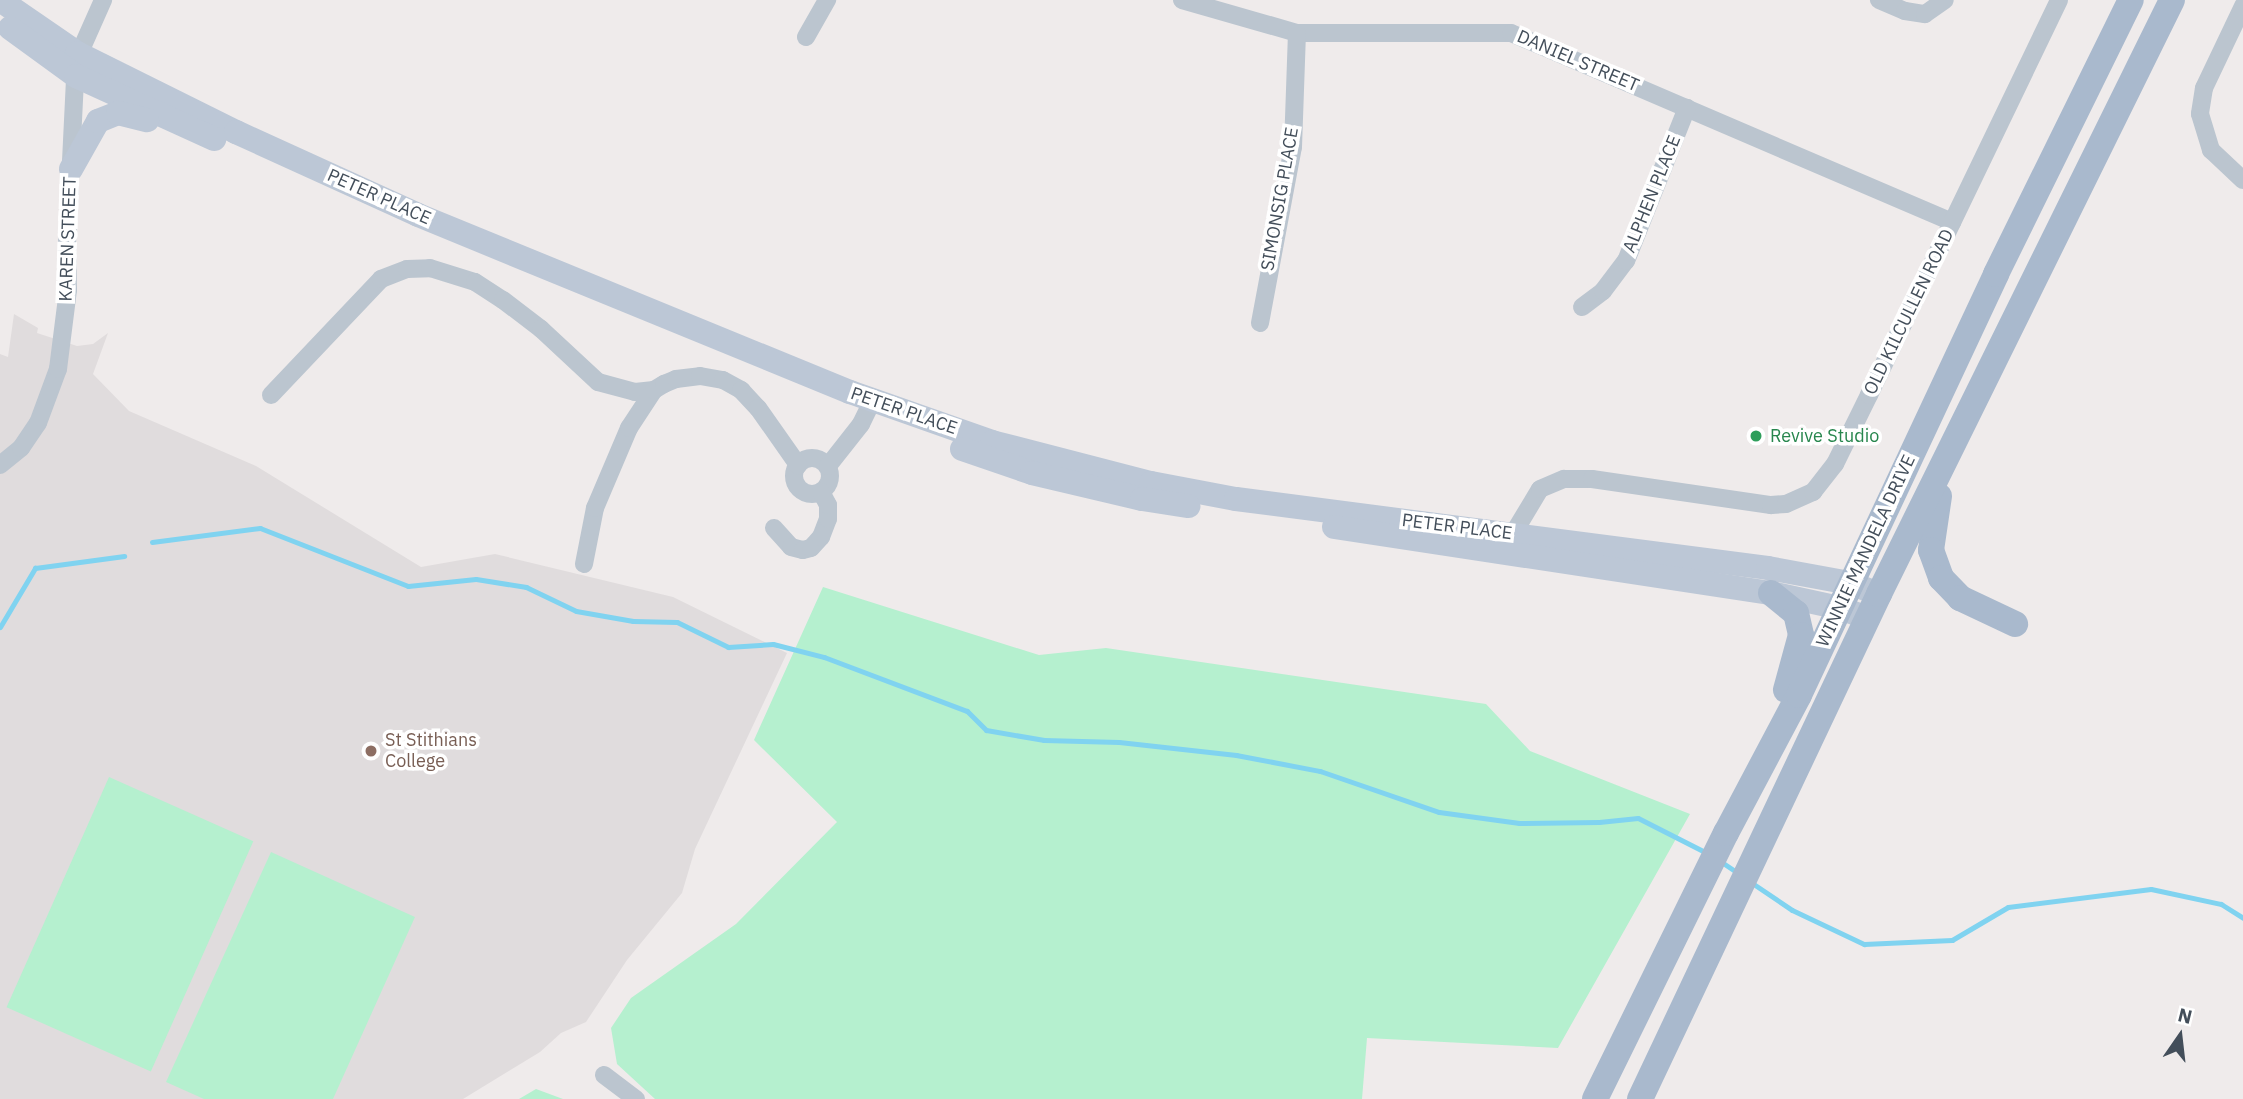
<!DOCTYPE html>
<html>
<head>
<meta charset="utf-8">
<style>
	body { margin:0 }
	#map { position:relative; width:2243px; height:1099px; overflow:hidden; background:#efebeb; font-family:"IBM Plex Sans",sans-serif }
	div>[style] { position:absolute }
	.education>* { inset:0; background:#e0dcdd }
	.green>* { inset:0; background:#b5f0cf; transform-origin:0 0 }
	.stream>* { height:5px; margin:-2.5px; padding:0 2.5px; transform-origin:2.5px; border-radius:2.5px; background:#80d3f0 }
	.street>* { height:18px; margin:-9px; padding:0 9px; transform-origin:9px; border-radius:9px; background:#bbc5cf }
	.street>.ring { margin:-9px; padding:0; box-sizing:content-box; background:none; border:18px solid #bbc5cf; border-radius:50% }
	.secondary>* { height:24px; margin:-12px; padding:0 12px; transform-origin:12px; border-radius:12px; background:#bcc7d6 }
	.primary>* { height:26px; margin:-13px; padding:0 13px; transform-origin:13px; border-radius:13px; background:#a9b9cd }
	.dots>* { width:19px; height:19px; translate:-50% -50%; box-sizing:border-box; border:4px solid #fff; border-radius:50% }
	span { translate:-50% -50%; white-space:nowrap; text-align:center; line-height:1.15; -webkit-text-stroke:7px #fff; paint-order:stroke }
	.street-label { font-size:18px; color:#434e5a }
	.leisure-label { font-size:18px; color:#27864d }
	.left { translate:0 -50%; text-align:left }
	.education-label { font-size:18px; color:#785e54 }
	.north { position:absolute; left:2145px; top:1001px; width:70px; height:70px; -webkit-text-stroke:5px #fff; paint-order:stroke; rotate:14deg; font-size:19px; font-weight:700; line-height:28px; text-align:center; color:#434e5a }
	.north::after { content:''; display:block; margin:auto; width:24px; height:32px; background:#434e5a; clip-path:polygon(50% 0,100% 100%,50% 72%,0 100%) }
</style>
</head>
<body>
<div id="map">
	<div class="education">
		<i style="clip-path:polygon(14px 314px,38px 328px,37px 333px,77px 346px,93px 344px,108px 333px,93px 374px,129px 411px,256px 466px,421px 567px,495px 554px,673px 597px,787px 653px,695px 849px,682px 893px,627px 960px,586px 1022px,561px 1033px,540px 1052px,463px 1099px,0 1099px,0 354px,8px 357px)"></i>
	</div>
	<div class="green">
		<i style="clip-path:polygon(823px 587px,1039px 655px,1106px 648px,1486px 704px,1530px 751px,1690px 814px,1558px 1048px,1367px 1038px,1362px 1099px,655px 1099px,617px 1064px,611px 1028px,631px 998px,736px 924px,837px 822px,754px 740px)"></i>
		<i style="left:109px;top:777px;width:158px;height:252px;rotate:24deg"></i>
		<i style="clip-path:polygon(271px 852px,415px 917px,333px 1099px,204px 1099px,166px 1082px)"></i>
		<i style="clip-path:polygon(536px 1089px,563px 1099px,519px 1099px)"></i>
	</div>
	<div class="stream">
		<i style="left:152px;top:542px;width:109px;rotate:-7.4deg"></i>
		<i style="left:260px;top:528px;width:159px;rotate:21.4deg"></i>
		<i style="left:408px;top:586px;width:68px;rotate:-5.9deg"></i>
		<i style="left:476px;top:579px;width:51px;rotate:9.1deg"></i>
		<i style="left:526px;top:587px;width:55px;rotate:25.6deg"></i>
		<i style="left:576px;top:611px;width:58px;rotate:10deg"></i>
		<i style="left:633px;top:621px;width:44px;rotate:1.3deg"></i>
		<i style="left:677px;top:622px;width:57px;rotate:26.1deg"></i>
		<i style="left:728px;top:647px;width:45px;rotate:-3.8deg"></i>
		<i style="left:773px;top:644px;width:53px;rotate:14.3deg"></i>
		<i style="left:824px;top:657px;width:153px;rotate:20.7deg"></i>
		<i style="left:967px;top:711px;width:27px;rotate:45deg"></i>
		<i style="left:986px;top:730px;width:59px;rotate:9.8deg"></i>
		<i style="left:1044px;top:740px;width:75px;rotate:1.5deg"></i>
		<i style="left:1119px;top:742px;width:118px;rotate:6.3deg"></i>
		<i style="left:1236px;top:755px;width:86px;rotate:10.8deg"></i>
		<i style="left:1320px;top:771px;width:126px;rotate:19deg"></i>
		<i style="left:1439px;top:812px;width:81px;rotate:7.8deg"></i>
		<i style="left:1519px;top:823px;width:80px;rotate:-0.7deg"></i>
		<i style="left:1599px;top:822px;width:39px;rotate:-6deg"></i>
		<i style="left:1638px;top:818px;width:80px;rotate:26.9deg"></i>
		<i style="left:0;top:627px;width:69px;rotate:-59.3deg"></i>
		<i style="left:35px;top:568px;width:90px;rotate:-7.7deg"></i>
		<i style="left:1720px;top:861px;width:22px;rotate:34deg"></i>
		<i style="left:1752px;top:883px;width:48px;rotate:34deg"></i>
		<i style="left:1792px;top:910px;width:80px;rotate:25.3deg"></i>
		<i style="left:1864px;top:944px;width:88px;rotate:-2.6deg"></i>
		<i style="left:1952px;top:940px;width:65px;rotate:-30.5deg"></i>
		<i style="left:2008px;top:907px;width:144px;rotate:-7.2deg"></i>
		<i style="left:2151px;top:889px;width:72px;rotate:12.1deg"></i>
		<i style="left:2221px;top:904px;width:26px;rotate:32deg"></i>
	</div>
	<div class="street">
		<i style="left:1182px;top:0;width:120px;rotate:16deg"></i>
		<i style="left:1297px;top:33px;width:214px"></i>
		<i style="left:1511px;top:33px;width:480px;rotate:23.2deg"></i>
		<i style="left:1879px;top:0;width:28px;rotate:23deg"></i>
		<i style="left:1905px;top:11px;width:20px;rotate:9deg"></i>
		<i style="left:1925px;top:14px;width:24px;rotate:-35deg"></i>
		<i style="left:2243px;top:6px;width:91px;rotate:115.4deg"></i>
		<i style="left:2204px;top:88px;width:26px;rotate:99deg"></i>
		<i style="left:2200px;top:114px;width:38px;rotate:73deg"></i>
		<i style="left:2211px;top:150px;width:44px;rotate:43.2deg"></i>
		<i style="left:806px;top:37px;width:43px;rotate:-60.4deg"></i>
		<i style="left:1582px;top:307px;width:26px;rotate:-37deg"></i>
		<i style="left:1603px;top:291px;width:38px;rotate:-53deg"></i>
		<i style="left:1626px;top:261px;width:165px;rotate:-68.3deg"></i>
		<i style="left:1260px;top:323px;width:179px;rotate:-79.4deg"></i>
		<i style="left:1293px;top:147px;width:114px;rotate:-88deg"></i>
		<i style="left:271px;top:395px;width:160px;rotate:-46.5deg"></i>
		<i style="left:381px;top:279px;width:28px;rotate:-21deg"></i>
		<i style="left:407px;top:269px;width:23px;rotate:-2deg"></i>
		<i style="left:430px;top:268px;width:47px;rotate:17.3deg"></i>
		<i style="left:475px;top:282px;width:33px;rotate:33deg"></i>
		<i style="left:503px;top:300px;width:48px;rotate:37.3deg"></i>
		<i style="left:541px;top:329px;width:78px;rotate:42.9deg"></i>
		<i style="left:598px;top:382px;width:38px;rotate:15deg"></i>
		<i style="left:635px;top:392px;width:19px;rotate:-6deg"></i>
		<i class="ring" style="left:794px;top:458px;width:18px;height:18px"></i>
		<i style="left:0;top:465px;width:27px;rotate:-39deg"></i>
		<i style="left:21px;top:448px;width:30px;rotate:-56deg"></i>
		<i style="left:38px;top:423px;width:58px;rotate:-69.7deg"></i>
		<i style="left:58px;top:369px;width:80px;rotate:-82.8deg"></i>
		<i style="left:68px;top:290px;width:47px;rotate:-91.2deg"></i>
		<i style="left:67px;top:243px;width:182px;rotate:-87.2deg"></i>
		<i style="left:76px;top:61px;width:67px;rotate:-66.1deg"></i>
		<i style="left:828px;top:466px;width:53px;rotate:-51.8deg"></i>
		<i style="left:861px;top:424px;width:25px;rotate:-64deg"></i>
		<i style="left:774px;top:528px;width:25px;rotate:48deg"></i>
		<i style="left:791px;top:547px;width:12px;rotate:14deg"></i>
		<i style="left:803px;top:550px;width:8px;rotate:-14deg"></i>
		<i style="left:811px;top:548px;width:15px;rotate:-48deg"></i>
		<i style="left:821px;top:537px;width:19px;rotate:-69deg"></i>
		<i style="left:828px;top:519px;width:14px;rotate:-90deg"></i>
		<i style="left:828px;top:505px;width:15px;rotate:-118deg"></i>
		<i style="left:1512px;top:543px;width:9px;rotate:-84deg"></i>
		<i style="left:1513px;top:534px;width:52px;rotate:-59deg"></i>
		<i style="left:1540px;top:489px;width:26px;rotate:-23deg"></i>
		<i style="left:1564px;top:479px;width:28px"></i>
		<i style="left:1592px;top:479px;width:181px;rotate:8.3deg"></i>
		<i style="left:1771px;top:505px;width:15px;rotate:-4deg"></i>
		<i style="left:1786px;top:504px;width:30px;rotate:-24deg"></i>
		<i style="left:1813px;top:492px;width:36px;rotate:-52deg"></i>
		<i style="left:1835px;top:464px;width:77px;rotate:-63.8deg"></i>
		<i style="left:1869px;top:395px;width:438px;rotate:-64.3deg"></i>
		<i style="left:584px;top:564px;width:57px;rotate:-78.9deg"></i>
		<i style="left:595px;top:508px;width:87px;rotate:-67deg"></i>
		<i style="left:629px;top:428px;width:45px;rotate:-56.7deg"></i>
		<i style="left:654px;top:390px;width:12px;rotate:-31deg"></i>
		<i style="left:664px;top:384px;width:13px;rotate:-23deg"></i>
		<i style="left:676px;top:379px;width:24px;rotate:-7deg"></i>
		<i style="left:700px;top:376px;width:23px;rotate:10deg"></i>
		<i style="left:723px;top:380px;width:21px;rotate:29deg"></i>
		<i style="left:741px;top:390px;width:25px;rotate:47deg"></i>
		<i style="left:758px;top:408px;width:70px;rotate:54.9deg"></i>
		<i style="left:604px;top:1075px;width:40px;rotate:37deg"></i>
	</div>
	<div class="secondary">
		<i style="left:0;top:0;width:93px;rotate:34.5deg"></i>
		<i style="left:77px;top:53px;width:178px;rotate:26.4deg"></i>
		<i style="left:236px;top:132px;width:200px;rotate:24.5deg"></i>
		<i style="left:418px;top:215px;width:467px;rotate:22.3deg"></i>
		<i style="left:850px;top:392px;width:151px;rotate:19.4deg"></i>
		<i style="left:992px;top:442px;width:164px;rotate:14.5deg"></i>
		<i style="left:1151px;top:483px;width:86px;rotate:10.7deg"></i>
		<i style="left:1236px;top:499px;width:536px;rotate:7.39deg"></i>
		<i style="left:1768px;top:568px;width:83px;rotate:10.4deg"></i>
		<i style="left:1850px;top:583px;width:31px;rotate:21deg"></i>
		<i style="left:10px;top:28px;width:82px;rotate:36deg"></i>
		<i style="left:76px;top:76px;width:152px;rotate:24.5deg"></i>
		<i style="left:71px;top:169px;width:55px;rotate:-60.6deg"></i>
		<i style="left:98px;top:121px;width:22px;rotate:-22deg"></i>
		<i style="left:118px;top:113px;width:30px;rotate:14deg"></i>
		<i style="left:962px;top:449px;width:74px;rotate:18.9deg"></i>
		<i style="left:1032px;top:473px;width:113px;rotate:13.3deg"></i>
		<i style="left:1142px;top:499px;width:47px;rotate:8.7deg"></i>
		<i style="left:1334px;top:527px;width:442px;rotate:8.6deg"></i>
		<i style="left:1771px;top:593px;width:71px;rotate:12.3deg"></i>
		<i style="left:1840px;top:608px;width:30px;rotate:20deg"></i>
	</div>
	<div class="primary">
		<i style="left:1939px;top:496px;width:55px;rotate:98.4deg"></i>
		<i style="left:1931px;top:550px;width:30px;rotate:70deg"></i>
		<i style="left:1941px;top:578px;width:28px;rotate:46deg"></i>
		<i style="left:1960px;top:598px;width:61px;rotate:25.3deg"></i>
		<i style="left:1771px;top:593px;width:32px;rotate:39deg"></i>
		<i style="left:1796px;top:613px;width:23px;rotate:77deg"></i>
		<i style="left:1801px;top:635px;width:57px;rotate:105.3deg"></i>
		<i style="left:1595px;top:1099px;width:297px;rotate:-63.8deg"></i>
		<i style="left:1726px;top:833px;width:156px;rotate:-62.1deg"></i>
		<i style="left:1799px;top:695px;width:465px;rotate:-64.9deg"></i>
		<i style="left:1996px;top:274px;width:305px;rotate:-63.8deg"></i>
		<i style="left:1640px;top:1099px;width:559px;rotate:-64.67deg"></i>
		<i style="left:1879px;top:594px;width:662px;rotate:-63.74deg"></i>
	</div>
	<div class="dots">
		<i style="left:1756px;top:436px;background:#2e9e5b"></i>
		<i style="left:371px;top:751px;background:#8d6e63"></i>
	</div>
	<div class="street-label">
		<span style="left:1578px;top:61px;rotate:23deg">DANIEL STREET</span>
		<span style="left:1652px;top:194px;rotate:-68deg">ALPHEN PLACE</span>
		<span style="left:379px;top:197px;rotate:24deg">PETER PLACE</span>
		<span style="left:1280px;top:199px;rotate:-80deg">SIMONSIG PLACE</span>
		<span style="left:68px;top:239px;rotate:-88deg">KAREN STREET</span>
		<span style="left:1909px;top:312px;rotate:-64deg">OLD KILCULLEN ROAD</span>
		<span style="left:904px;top:411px;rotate:19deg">PETER PLACE</span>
		<span style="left:1457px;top:527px;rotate:7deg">PETER PLACE</span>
		<span style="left:1866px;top:551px;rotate:-65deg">WINNIE MANDELA DRIVE</span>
	</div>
	<div class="leisure-label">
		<span class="left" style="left:1770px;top:436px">Revive Studio</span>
	</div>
	<div class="education-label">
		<span class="left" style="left:385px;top:751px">St Stithians<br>College</span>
	</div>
	<div class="north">N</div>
</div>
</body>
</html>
